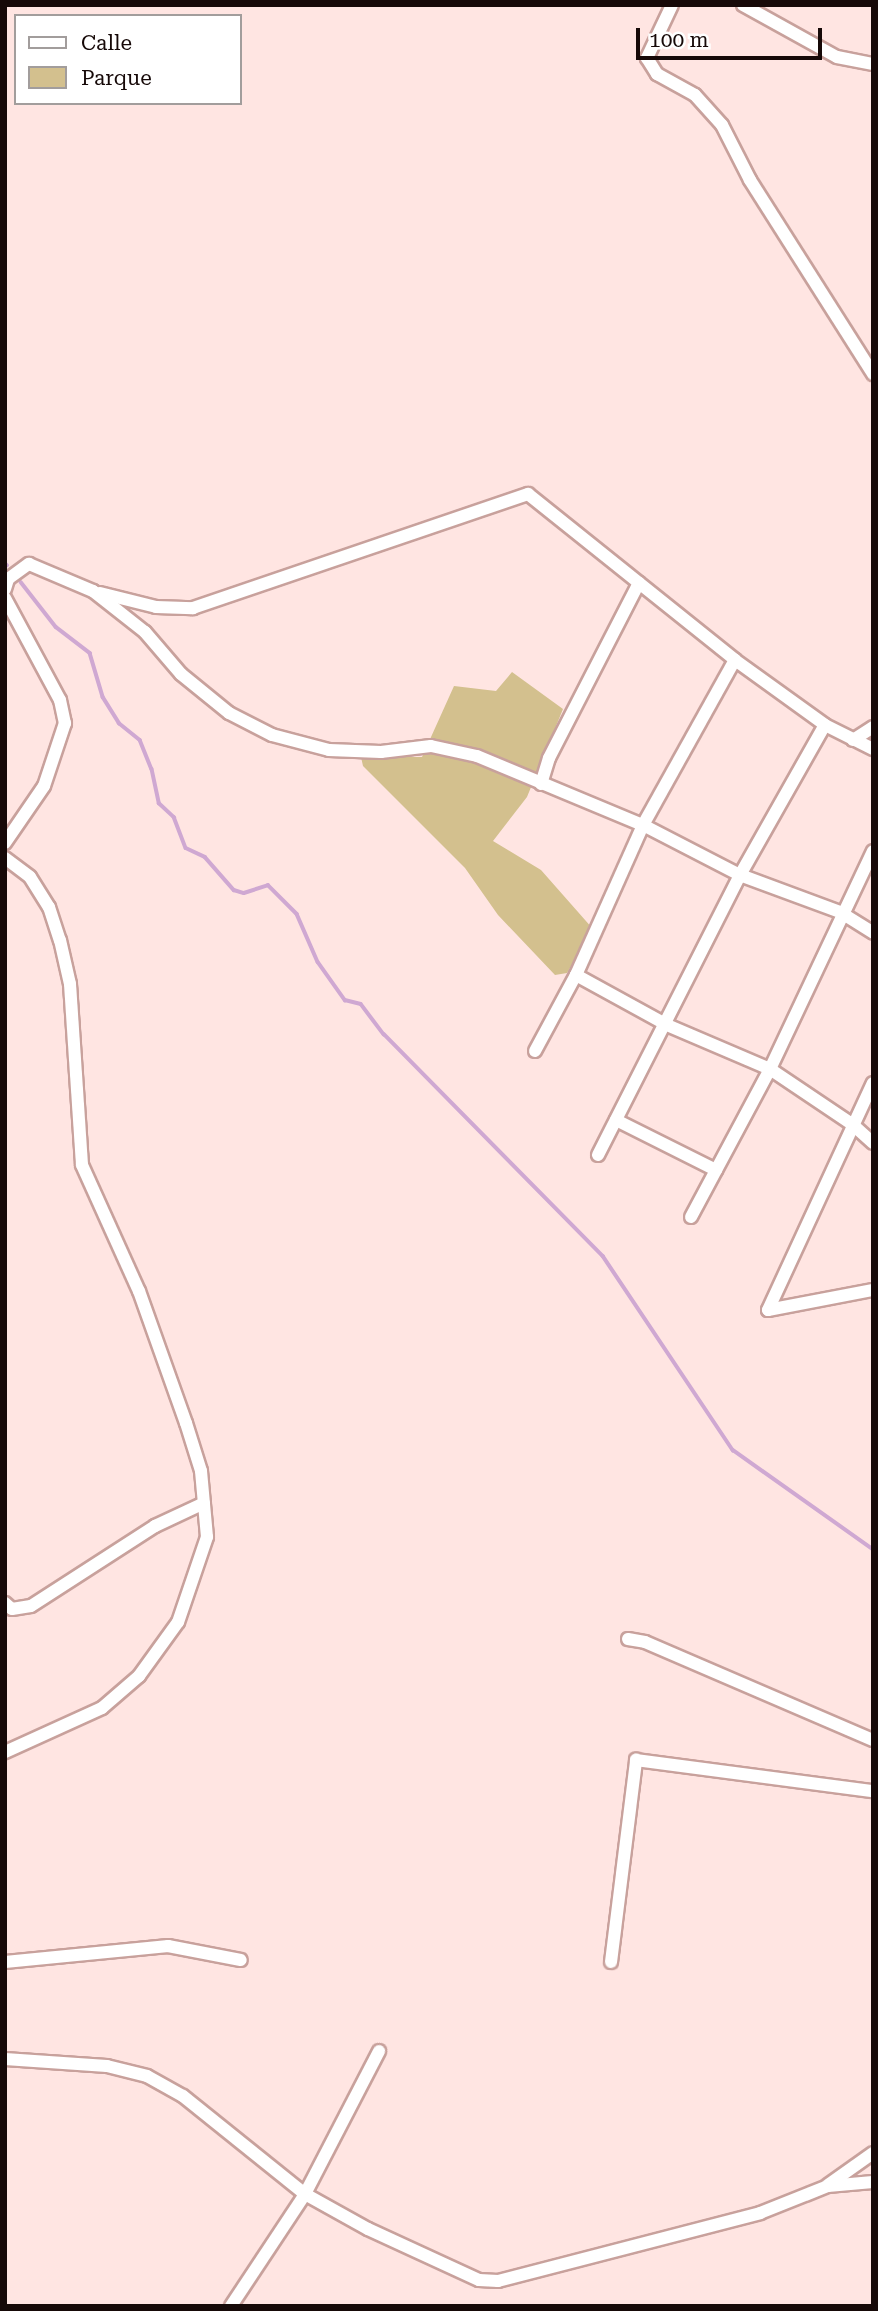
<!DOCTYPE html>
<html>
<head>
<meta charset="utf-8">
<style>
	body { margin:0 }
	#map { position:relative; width:878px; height:2311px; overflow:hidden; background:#ffe5e2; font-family:"Roboto Serif",serif }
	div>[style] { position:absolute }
	.green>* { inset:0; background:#d3c08e }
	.stream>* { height:3.5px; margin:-1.75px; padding:0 1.75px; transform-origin:1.75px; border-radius:1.75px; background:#cfa8d2 }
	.roads { filter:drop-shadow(2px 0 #c8a19c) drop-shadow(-2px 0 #c8a19c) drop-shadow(0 2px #c8a19c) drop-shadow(0 -2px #c8a19c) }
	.minor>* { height:12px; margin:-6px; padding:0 6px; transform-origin:6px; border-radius:6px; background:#fff }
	span { translate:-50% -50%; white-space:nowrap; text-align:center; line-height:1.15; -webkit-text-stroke:7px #fff; paint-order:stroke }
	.frame { position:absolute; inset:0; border:7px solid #160908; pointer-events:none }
	.legend { position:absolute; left:14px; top:14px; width:228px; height:91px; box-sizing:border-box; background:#fff; border:2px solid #a29d9c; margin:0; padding:9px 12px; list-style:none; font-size:21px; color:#160908 }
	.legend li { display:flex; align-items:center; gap:14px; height:35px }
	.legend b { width:35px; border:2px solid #a29d9c }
	.scale { position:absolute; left:636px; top:28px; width:186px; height:32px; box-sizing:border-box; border:4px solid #160908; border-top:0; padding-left:9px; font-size:21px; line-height:24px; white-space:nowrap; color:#160908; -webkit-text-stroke:5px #fff; paint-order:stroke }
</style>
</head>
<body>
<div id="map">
	<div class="green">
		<i style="clip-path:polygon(512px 672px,563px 709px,527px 797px,493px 841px,541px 870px,593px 929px,567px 973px,555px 975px,498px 915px,465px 868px,363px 766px,361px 757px,422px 757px,454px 686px,496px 691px)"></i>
	</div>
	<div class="stream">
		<i style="left:5px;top:563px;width:3px;rotate:45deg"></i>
		<i style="left:21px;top:582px;width:57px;rotate:52.1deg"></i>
		<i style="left:56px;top:627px;width:43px;rotate:37.4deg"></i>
		<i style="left:90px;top:653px;width:46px;rotate:73.5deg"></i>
		<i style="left:103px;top:697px;width:31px;rotate:58deg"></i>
		<i style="left:119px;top:723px;width:27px;rotate:39deg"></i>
		<i style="left:140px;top:740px;width:31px;rotate:68deg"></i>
		<i style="left:152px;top:769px;width:35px;rotate:78deg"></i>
		<i style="left:159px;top:803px;width:21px;rotate:43deg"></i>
		<i style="left:174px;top:817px;width:33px;rotate:69deg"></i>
		<i style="left:186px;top:848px;width:21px;rotate:25deg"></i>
		<i style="left:205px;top:857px;width:44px;rotate:48.7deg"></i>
		<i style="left:234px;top:890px;width:10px;rotate:17deg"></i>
		<i style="left:244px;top:893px;width:25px;rotate:-18deg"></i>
		<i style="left:268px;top:885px;width:41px;rotate:45deg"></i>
		<i style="left:297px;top:914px;width:52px;rotate:66.4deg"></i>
		<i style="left:318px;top:962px;width:47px;rotate:54.6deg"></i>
		<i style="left:345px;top:1000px;width:16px;rotate:14deg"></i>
		<i style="left:361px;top:1004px;width:38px;rotate:53deg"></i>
		<i style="left:384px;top:1034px;width:312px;rotate:45.4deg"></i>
		<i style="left:603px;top:1256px;width:234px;rotate:56.2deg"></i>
		<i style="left:733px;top:1450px;width:171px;rotate:35.3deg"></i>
	</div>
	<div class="roads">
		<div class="minor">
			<i style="left:672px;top:5px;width:59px;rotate:115.3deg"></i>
			<i style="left:647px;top:58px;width:19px;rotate:58deg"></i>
			<i style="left:657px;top:74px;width:43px;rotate:28.9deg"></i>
			<i style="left:695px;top:95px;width:40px;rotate:48deg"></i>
			<i style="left:722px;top:125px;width:62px;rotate:63deg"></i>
			<i style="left:750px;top:180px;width:230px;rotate:57.6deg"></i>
			<i style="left:743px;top:5px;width:107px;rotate:29deg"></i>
			<i style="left:837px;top:57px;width:37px;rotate:11deg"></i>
			<i style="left:5px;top:589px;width:10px;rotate:-73deg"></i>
			<i style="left:8px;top:579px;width:26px;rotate:-36deg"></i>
			<i style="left:29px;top:564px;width:69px;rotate:22.9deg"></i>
			<i style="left:93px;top:591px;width:66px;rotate:38.3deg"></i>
			<i style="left:145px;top:632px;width:55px;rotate:49.4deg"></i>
			<i style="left:181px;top:674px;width:62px;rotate:39.1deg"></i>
			<i style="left:229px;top:713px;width:48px;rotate:27.1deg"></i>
			<i style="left:272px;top:735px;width:59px;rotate:14.7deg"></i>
			<i style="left:329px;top:750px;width:52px;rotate:2.2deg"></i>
			<i style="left:381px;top:752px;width:50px;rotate:-6.8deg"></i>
			<i style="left:431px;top:746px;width:47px;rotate:12.3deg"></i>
			<i style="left:477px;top:756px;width:180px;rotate:22.6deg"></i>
			<i style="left:643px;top:825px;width:109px;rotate:27.3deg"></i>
			<i style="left:740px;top:875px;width:107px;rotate:20.3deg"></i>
			<i style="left:840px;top:912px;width:39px;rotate:32deg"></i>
			<i style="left:100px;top:593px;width:58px;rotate:14deg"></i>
			<i style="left:156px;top:607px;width:37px;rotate:2deg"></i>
			<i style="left:193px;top:608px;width:354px;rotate:-18.8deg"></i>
			<i style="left:528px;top:494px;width:265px;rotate:38.7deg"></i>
			<i style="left:735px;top:660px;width:111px;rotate:35.8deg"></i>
			<i style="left:825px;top:725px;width:54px;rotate:26.6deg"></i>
			<i style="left:5px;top:598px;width:116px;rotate:61.7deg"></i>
			<i style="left:60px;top:700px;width:24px;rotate:78deg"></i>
			<i style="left:65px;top:723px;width:66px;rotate:108.4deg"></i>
			<i style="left:44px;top:786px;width:69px;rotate:124.4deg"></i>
			<i style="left:853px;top:740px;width:24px;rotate:-33deg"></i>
			<i style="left:541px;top:784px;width:27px;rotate:-73deg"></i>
			<i style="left:549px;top:758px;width:197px;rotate:-62.8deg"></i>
			<i style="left:5px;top:858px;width:31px;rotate:37deg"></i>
			<i style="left:30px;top:877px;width:36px;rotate:58deg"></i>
			<i style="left:49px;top:907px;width:35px;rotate:72deg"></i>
			<i style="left:60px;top:940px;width:45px;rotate:77.2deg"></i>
			<i style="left:70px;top:984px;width:181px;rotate:86.2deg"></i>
			<i style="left:82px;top:1165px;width:138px;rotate:65.7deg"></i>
			<i style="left:139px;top:1291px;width:140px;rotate:70.4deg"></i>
			<i style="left:186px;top:1423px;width:50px;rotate:72.6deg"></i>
			<i style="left:201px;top:1471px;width:66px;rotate:84.8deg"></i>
			<i style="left:207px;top:1537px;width:90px;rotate:108.8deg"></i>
			<i style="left:178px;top:1622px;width:67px;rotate:125.8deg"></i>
			<i style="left:139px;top:1676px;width:49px;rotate:139.1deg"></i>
			<i style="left:102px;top:1708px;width:107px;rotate:155.6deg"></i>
			<i style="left:576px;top:975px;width:104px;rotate:28.8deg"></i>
			<i style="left:667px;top:1025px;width:112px;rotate:23.1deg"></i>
			<i style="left:770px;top:1069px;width:99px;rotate:33.9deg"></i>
			<i style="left:852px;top:1124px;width:28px;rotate:42deg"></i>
			<i style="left:535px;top:1051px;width:86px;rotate:-61.7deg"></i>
			<i style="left:576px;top:975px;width:164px;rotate:-65.9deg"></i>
			<i style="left:643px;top:825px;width:189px;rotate:-60.9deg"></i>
			<i style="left:616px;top:1120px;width:112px;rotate:26.6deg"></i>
			<i style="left:598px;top:1155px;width:314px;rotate:-63.1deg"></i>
			<i style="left:740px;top:875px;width:172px;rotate:-60.5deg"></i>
			<i style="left:691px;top:1217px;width:168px;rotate:-61.9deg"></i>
			<i style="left:770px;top:1069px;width:241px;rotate:-64.7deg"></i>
			<i style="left:768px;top:1310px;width:250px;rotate:-65.2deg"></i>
			<i style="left:768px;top:1310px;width:107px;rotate:-10.8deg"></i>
			<i style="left:5px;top:1603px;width:9px;rotate:41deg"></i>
			<i style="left:12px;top:1609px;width:19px;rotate:-9deg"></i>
			<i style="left:31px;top:1606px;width:148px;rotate:-32.8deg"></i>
			<i style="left:155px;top:1526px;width:54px;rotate:-25.1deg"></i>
			<i style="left:628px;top:1639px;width:17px;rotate:10deg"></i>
			<i style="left:645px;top:1642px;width:248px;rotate:23.3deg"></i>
			<i style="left:5px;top:1962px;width:164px;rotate:-5.6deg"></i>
			<i style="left:168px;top:1946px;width:74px;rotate:10.9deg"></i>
			<i style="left:611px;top:1962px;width:204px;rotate:-82.9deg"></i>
			<i style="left:636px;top:1760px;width:239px;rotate:7.5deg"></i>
			<i style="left:5px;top:2059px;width:102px;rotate:3.9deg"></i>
			<i style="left:107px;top:2066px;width:41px;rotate:14deg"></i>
			<i style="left:147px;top:2076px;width:41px;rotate:29.1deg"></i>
			<i style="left:183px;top:2096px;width:156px;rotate:38.8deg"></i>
			<i style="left:305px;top:2194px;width:72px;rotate:29.1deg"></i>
			<i style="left:368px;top:2229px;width:122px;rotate:24.7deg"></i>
			<i style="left:479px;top:2280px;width:19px;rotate:3deg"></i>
			<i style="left:498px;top:2281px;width:271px;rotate:-14.5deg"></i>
			<i style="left:760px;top:2213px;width:73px;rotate:-21.7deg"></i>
			<i style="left:828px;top:2186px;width:45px;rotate:-5.1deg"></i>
			<i style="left:828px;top:2185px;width:55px;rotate:-35.4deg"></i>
			<i style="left:231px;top:2306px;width:134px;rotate:-56.5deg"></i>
			<i style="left:305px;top:2194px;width:161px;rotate:-62.6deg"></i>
		</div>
	</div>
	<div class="frame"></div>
	<ul class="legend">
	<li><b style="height:9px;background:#fff"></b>Calle</li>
	<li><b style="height:19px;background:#d3c08e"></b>Parque</li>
	</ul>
	<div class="scale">100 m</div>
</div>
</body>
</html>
